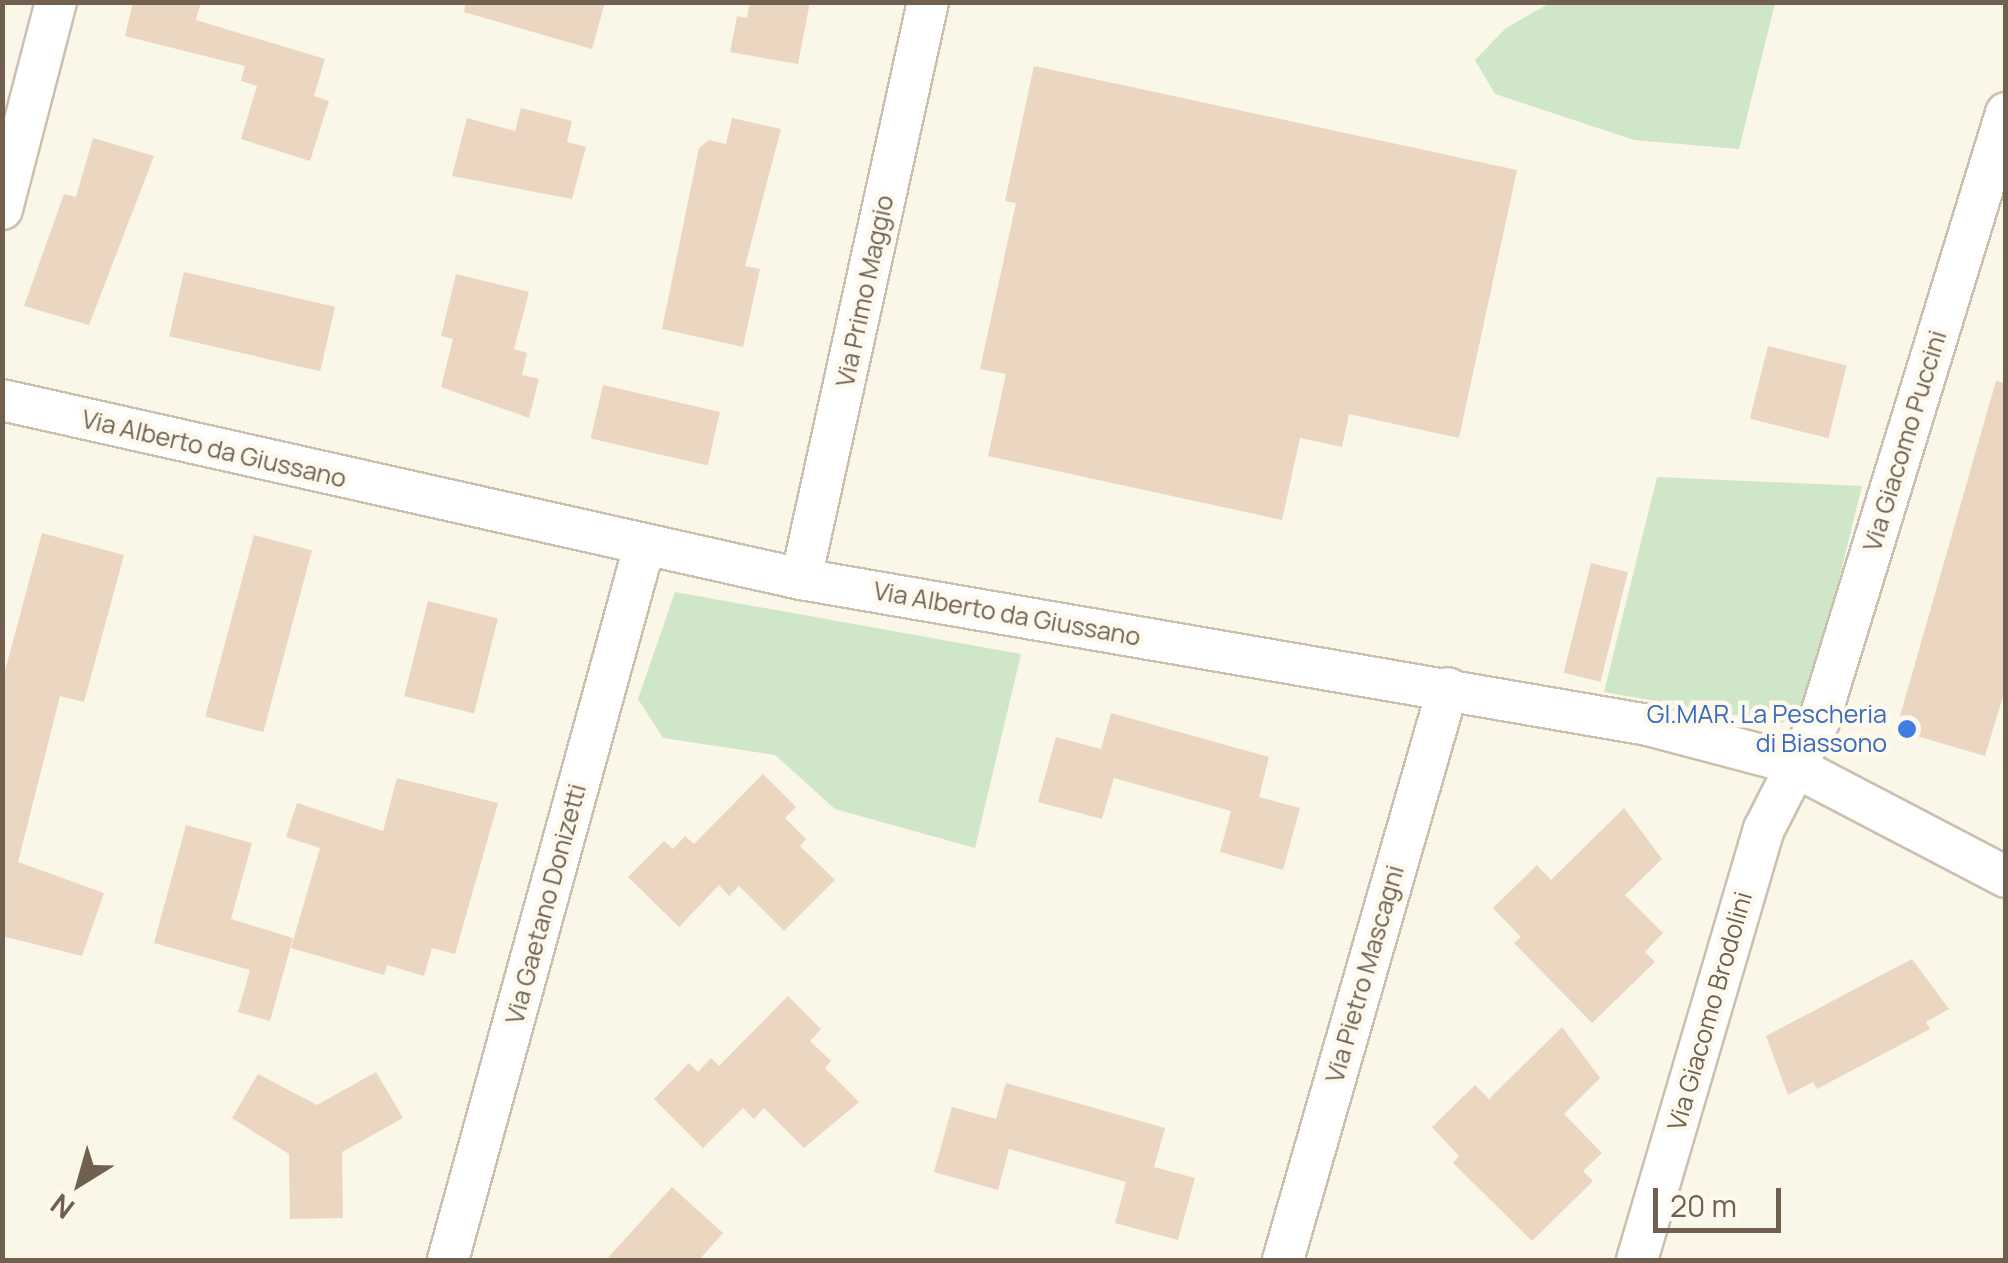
<!DOCTYPE html>
<html>
<head>
<meta charset="utf-8">
<style>
	body { margin:0 }
	#map { position:relative; width:2008px; height:1263px; overflow:hidden; background:#faf6e8; font-family:Manrope,sans-serif }
	div>[style] { position:absolute }
	.green>* { inset:0; background:#d0e6c8 }
	.building>* { inset:0; background:#ebd7c1; transform-origin:0 0 }
	.roads { filter:drop-shadow(2px 0 #cbbfaf) drop-shadow(-2px 0 #cbbfaf) drop-shadow(0 2px #cbbfaf) drop-shadow(0 -2px #cbbfaf) }
	.street>* { height:40px; margin:-20px; padding:0 20px; transform-origin:20px; border-radius:20px; background:#fff }
	.dots>* { width:28px; height:28px; translate:-50% -50%; box-sizing:border-box; border:5px solid #fdf9ee; border-radius:50% }
	span { translate:-50% -50%; white-space:nowrap; text-align:center; line-height:1.15; -webkit-text-stroke:9px #fdf9ee; paint-order:stroke }
	.street-label { font-size:25px; color:#71604f }
	.shop-label { font-size:25px; color:#366cbe }
	.right { translate:-100% -50%; text-align:right }
	.frame { position:absolute; inset:0; border:5px solid #71604f; pointer-events:none }
	.north { position:absolute; left:30px; top:1133px; width:100px; height:100px; -webkit-text-stroke:8px #fdf9ee; paint-order:stroke; rotate:217deg; font-size:28px; font-weight:700; line-height:40px; text-align:center; color:#71604f }
	.north::after { content:''; display:block; margin:auto; width:35px; height:45px; background:#71604f; clip-path:polygon(50% 0,100% 100%,50% 72%,0 100%) }
	.scale { position:absolute; left:1653px; top:1188px; width:128px; height:45px; box-sizing:border-box; border:5px solid #71604f; border-top:0; padding-left:12px; font-size:30px; line-height:35px; white-space:nowrap; color:#71604f; -webkit-text-stroke:8px #fdf9ee; paint-order:stroke }
</style>
</head>
<body>
<div id="map">
	<div class="green">
		<i style="clip-path:polygon(1550px 3px,1775px 3px,1739px 149px,1634px 140px,1495px 94px,1475px 60px,1506px 28px)"></i>
		<i style="clip-path:polygon(1657px 477px,1862px 486px,1807px 710px,1782px 723px,1604px 692px)"></i>
		<i style="clip-path:polygon(675px 592px,1021px 654px,975px 848px,835px 809px,775px 755px,663px 738px,638px 699px)"></i>
	</div>
	<div class="building">
		<i style="clip-path:polygon(133px 2px,201px 2px,196px 20px,325px 59px,314px 96px,329px 101px,310px 161px,241px 139px,257px 86px,241px 81px,245px 66px,125px 36px)"></i>
		<i style="clip-path:polygon(466px 2px,605px 2px,592px 49px,464px 12px)"></i>
		<i style="clip-path:polygon(750px 2px,810px 2px,798px 64px,730px 52px,737px 16px,747px 18px)"></i>
		<i style="clip-path:polygon(1034px 66px,1517px 170px,1459px 438px,1349px 414px,1342px 447px,1300px 438px,1282px 520px,988px 456px,1006px 374px,980px 369px,1016px 203px,1005px 201px)"></i>
		<i style="clip-path:polygon(521px 108px,572px 121px,567px 142px,586px 147px,572px 199px,452px 176px,467px 118px,515px 131px)"></i>
		<i style="clip-path:polygon(732px 118px,781px 129px,745px 266px,760px 269px,743px 347px,662px 329px,699px 148px,709px 140px,726px 144px)"></i>
		<i style="clip-path:polygon(93px 138px,154px 156px,89px 325px,24px 306px,64px 194px,76px 197px)"></i>
		<i style="left:184px;top:272px;width:155px;height:66px;rotate:13deg"></i>
		<i style="clip-path:polygon(456px 274px,529px 292px,514px 349px,527px 353px,522px 375px,539px 379px,529px 418px,441px 387px,453px 339px,441px 336px)"></i>
		<i style="left:1768px;top:346px;width:81px;height:75px;rotate:14deg"></i>
		<i style="clip-path:polygon(1996px 381px,2006px 383px,2006px 686px,1985px 756px,1896px 730px)"></i>
		<i style="left:603px;top:385px;width:120px;height:55px;rotate:13deg"></i>
		<i style="clip-path:polygon(42px 533px,124px 555px,84px 702px,60px 696px,18px 862px,104px 893px,82px 956px,2px 936px,2px 682px)"></i>
		<i style="left:254px;top:535px;width:60px;height:188px;rotate:15deg"></i>
		<i style="left:1591px;top:563px;width:38px;height:113px;rotate:14deg"></i>
		<i style="left:428px;top:601px;width:72px;height:98px;rotate:14deg"></i>
		<i style="clip-path:polygon(1111px 713px,1269px 757px,1259px 797px,1300px 808px,1283px 870px,1220px 852px,1231px 811px,1114px 778px,1102px 819px,1038px 802px,1056px 737px,1101px 749px)"></i>
		<i style="clip-path:polygon(763px 774px,796px 807px,785px 818px,806px 839px,800px 846px,835px 880px,784px 931px,739px 886px,729px 896px,719px 885px,679px 927px,628px 877px,664px 841px,673px 849px,685px 836px,694px 844px)"></i>
		<i style="clip-path:polygon(397px 778px,498px 803px,455px 954px,432px 948px,424px 976px,387px 965px,384px 975px,291px 948px,320px 848px,286px 837px,297px 803px,383px 831px)"></i>
		<i style="clip-path:polygon(1624px 808px,1662px 859px,1625px 895px,1663px 933px,1645px 952px,1655px 962px,1592px 1023px,1514px 943px,1521px 937px,1493px 908px,1537px 865px,1551px 880px)"></i>
		<i style="clip-path:polygon(186px 825px,252px 843px,231px 919px,293px 938px,270px 1021px,238px 1012px,250px 970px,154px 943px)"></i>
		<i style="clip-path:polygon(1912px 959px,1949px 1009px,1926px 1022px,1930px 1029px,1817px 1089px,1813px 1082px,1788px 1095px,1766px 1036px)"></i>
		<i style="clip-path:polygon(788px 996px,821px 1029px,810px 1041px,831px 1061px,825px 1068px,859px 1102px,804px 1148px,764px 1108px,754px 1119px,743px 1108px,703px 1148px,654px 1099px,689px 1063px,698px 1072px,711px 1058px,719px 1066px)"></i>
		<i style="clip-path:polygon(1562px 1027px,1600px 1078px,1564px 1114px,1602px 1153px,1583px 1171px,1593px 1181px,1532px 1241px,1453px 1163px,1459px 1156px,1432px 1127px,1475px 1085px,1489px 1099px)"></i>
		<i style="clip-path:polygon(376px 1072px,403px 1118px,342px 1152px,343px 1218px,290px 1219px,289px 1154px,232px 1118px,258px 1074px,317px 1105px)"></i>
		<i style="clip-path:polygon(1006px 1083px,1165px 1128px,1154px 1167px,1195px 1178px,1178px 1240px,1115px 1223px,1126px 1182px,1009px 1149px,998px 1190px,934px 1172px,952px 1107px,996px 1119px)"></i>
		<i style="clip-path:polygon(672px 1187px,723px 1233px,699px 1260px,606px 1260px)"></i>
	</div>
	<div class="roads">
		<div class="street">
			<i style="left:2px;top:209px;width:214px;rotate:-75.4deg"></i>
			<i style="left:2px;top:400px;width:819px;rotate:12.63deg"></i>
			<i style="left:801px;top:579px;width:859px;rotate:9.78deg"></i>
			<i style="left:1648px;top:725px;width:141px;rotate:14.8deg"></i>
			<i style="left:1784px;top:761px;width:250px;rotate:27.6deg"></i>
			<i style="left:801px;top:579px;width:591px;rotate:-77.59deg"></i>
			<i style="left:448px;top:1260px;width:739px;rotate:-74.63deg"></i>
			<i style="left:1283px;top:1260px;width:595px;rotate:-73.91deg"></i>
			<i style="left:1637px;top:1260px;width:449px;rotate:-73.6deg"></i>
			<i style="left:1764px;top:829px;width:121px;rotate:-63deg"></i>
			<i style="left:1819px;top:721px;width:636px;rotate:-72.9deg"></i>
		</div>
	</div>
	<div class="dots">
		<i style="left:1907px;top:729px;background:#3f7fe0"></i>
	</div>
	<div class="street-label">
		<span style="left:865px;top:291px;rotate:-78deg">Via Primo Maggio</span>
		<span style="left:1905px;top:441px;rotate:-73deg">Via Giacomo Puccini</span>
		<span style="left:214px;top:449px;rotate:13deg">Via Alberto da Giussano</span>
		<span style="left:1007px;top:614px;rotate:10deg">Via Alberto da Giussano</span>
		<span style="left:546px;top:904px;rotate:-75deg">Via Gaetano Donizetti</span>
		<span style="left:1365px;top:974px;rotate:-74deg">Via Pietro Mascagni</span>
		<span style="left:1710px;top:1011px;rotate:-74deg">Via Giacomo Brodolini</span>
	</div>
	<div class="shop-label">
		<span class="right" style="left:1887px;top:729px">GI.MAR. La Pescheria<br>di Biassono</span>
	</div>
	<div class="frame"></div>
	<div class="north">N</div>
	<div class="scale">20 m</div>
</div>
</body>
</html>
